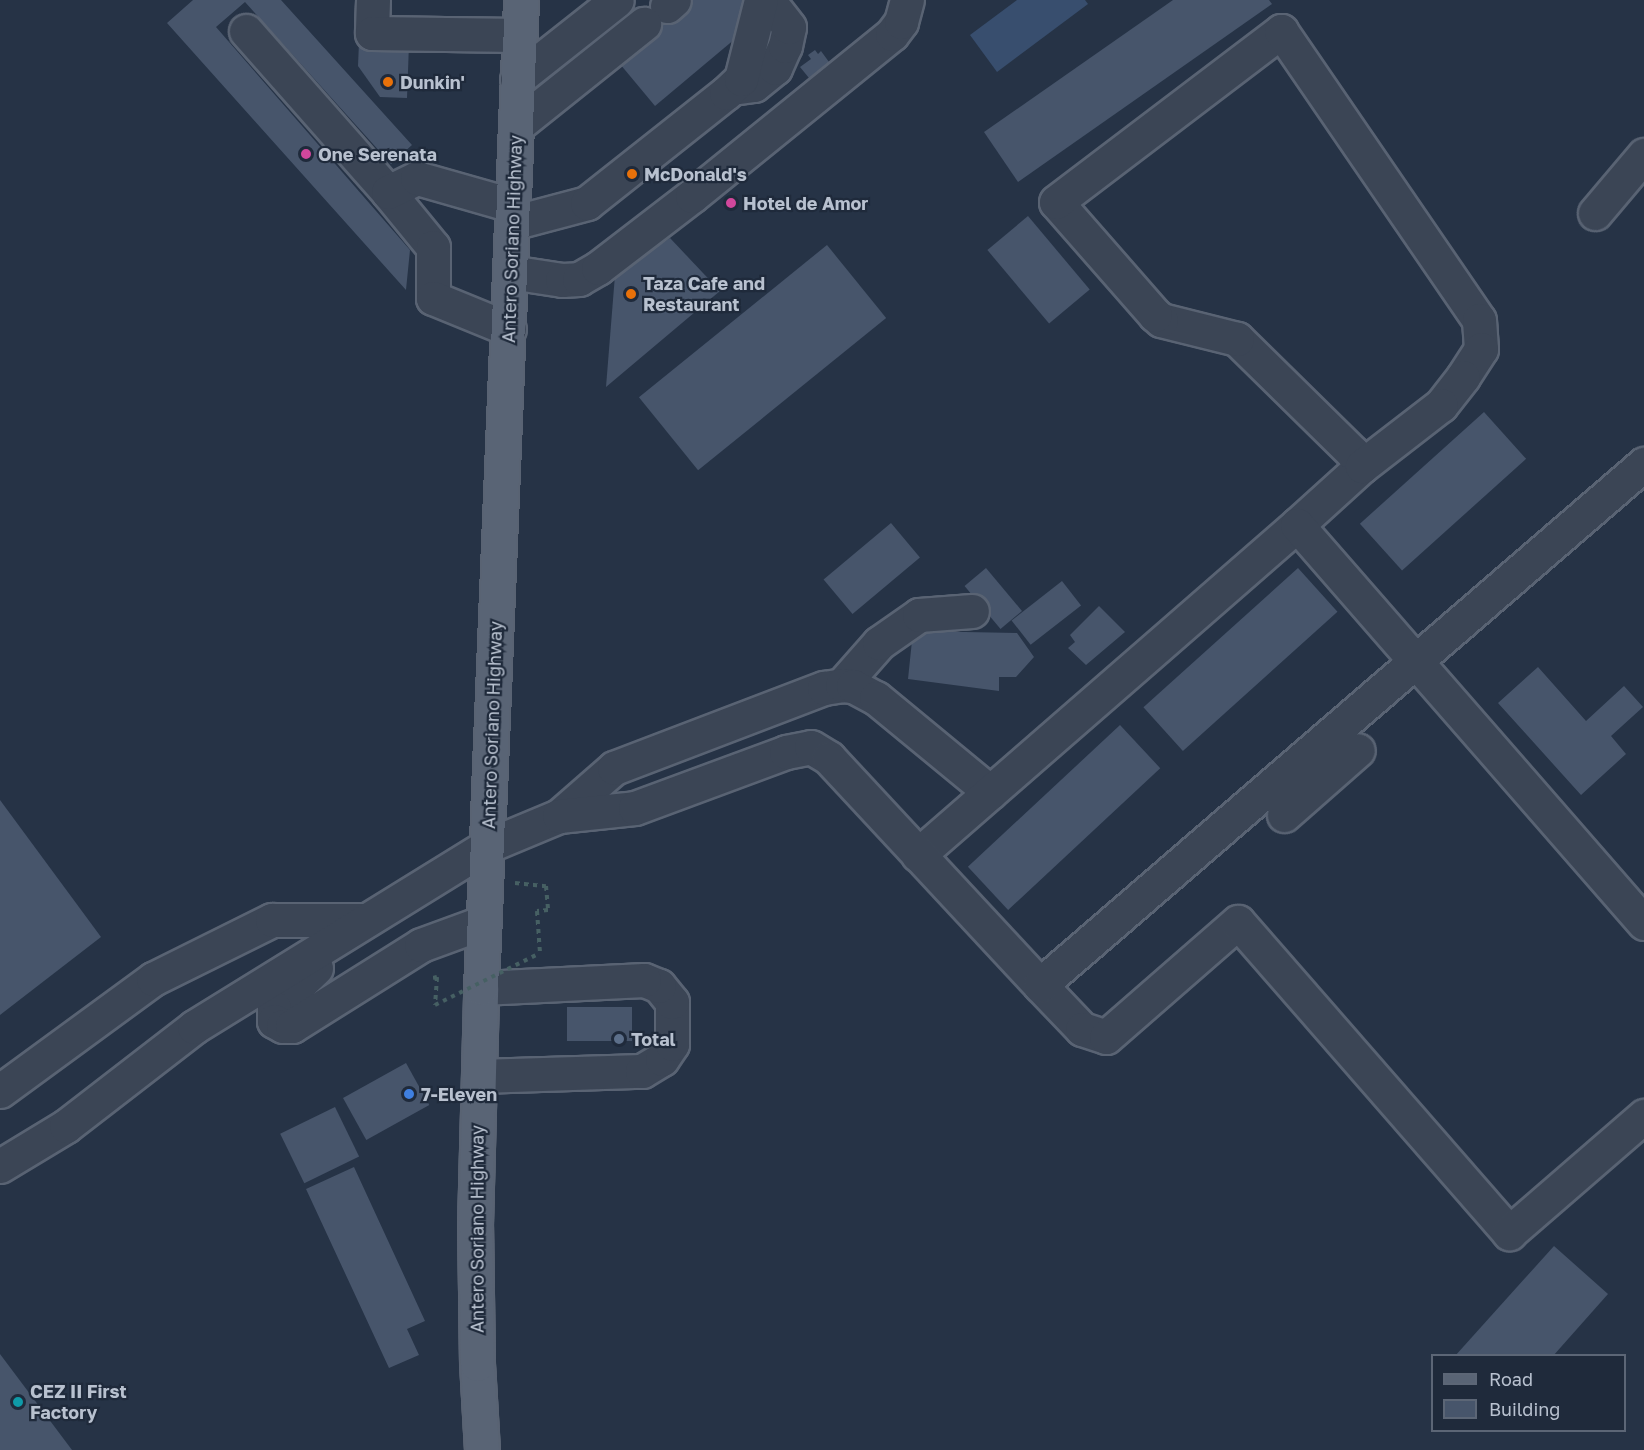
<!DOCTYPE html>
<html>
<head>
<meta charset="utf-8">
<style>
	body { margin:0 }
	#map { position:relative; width:1644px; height:1450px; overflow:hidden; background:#263346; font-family:"Golos Text",sans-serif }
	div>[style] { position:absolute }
	.water>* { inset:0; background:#384e6e }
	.building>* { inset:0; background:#47556b; transform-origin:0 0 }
	.path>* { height:4px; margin-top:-2px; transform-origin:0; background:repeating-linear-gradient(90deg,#466063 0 4.5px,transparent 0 9px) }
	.roads { filter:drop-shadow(2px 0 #596373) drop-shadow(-2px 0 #596373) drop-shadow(0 2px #596373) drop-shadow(0 -2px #596373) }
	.minor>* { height:33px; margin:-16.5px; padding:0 16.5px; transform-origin:16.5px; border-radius:16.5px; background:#3b4555 }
	.major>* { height:33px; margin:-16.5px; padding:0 16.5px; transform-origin:16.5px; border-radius:16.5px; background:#596475 }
	.path-bridge>* { height:4px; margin-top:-2px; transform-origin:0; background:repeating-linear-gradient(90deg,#466063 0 4.5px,transparent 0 9px) }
	.dots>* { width:16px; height:16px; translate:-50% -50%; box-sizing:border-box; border:3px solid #1f2a3b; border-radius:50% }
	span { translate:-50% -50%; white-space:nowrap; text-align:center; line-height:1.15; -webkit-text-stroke:4.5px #1f2a3b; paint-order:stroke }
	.poi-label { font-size:18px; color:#b8c1cf; font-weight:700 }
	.left { translate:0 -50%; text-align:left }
	.street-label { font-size:18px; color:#b8c1cf }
	.legend { position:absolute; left:1431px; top:1354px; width:195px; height:78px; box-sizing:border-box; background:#1f2a3b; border:2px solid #5c6676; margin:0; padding:8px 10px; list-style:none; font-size:18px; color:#b8c1cf }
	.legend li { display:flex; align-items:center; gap:12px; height:30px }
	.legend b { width:30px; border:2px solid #5c6676 }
</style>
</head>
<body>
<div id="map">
	<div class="water">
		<i style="clip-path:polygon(1017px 0,1085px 0,1088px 4px,997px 72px,970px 35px)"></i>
	</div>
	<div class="building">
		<i style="clip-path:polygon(193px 0,281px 0,412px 145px,391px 164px,245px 2px,216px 27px,410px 250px,406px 290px,167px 23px)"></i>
		<i style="clip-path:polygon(659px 0,751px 0,748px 28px,655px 106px,615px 58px,638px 16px)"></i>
		<i style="clip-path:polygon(1173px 0,1269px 0,1272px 4px,1018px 182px,984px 132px)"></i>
		<i style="clip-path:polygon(359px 42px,409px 44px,407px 98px,380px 97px,358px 66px)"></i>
		<i style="clip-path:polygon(815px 50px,818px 54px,821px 51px,829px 62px,809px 78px,800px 67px,811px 59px,808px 55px)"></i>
		<i style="left:1028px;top:216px;width:96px;height:53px;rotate:50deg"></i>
		<i style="clip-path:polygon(670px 238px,720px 291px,606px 387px,615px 275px)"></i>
		<i style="left:827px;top:245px;width:94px;height:242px;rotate:51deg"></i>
		<i style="left:1484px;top:412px;width:63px;height:167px;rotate:48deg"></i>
		<i style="left:891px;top:523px;width:45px;height:88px;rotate:50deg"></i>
		<i style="left:986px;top:568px;width:56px;height:28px;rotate:50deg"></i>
		<i style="left:1298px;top:568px;width:59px;height:208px;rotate:48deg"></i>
		<i style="left:1062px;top:581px;width:31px;height:64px;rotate:52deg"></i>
		<i style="clip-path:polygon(1099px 606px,1125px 632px,1086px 665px,1068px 648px,1075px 642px,1070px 635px)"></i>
		<i style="clip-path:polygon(913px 631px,1017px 633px,1034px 657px,1016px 677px,999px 677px,999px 691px,908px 679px)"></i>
		<i style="clip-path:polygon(1538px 667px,1586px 721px,1624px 686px,1643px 707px,1611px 736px,1626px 754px,1581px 795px,1498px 703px)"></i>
		<i style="left:1120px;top:725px;width:59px;height:208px;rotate:47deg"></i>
		<i style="clip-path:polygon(0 800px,101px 937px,0 1015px)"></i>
		<i style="left:632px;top:1007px;width:34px;height:65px;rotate:90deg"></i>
		<i style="left:406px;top:1063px;width:48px;height:72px;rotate:61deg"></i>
		<i style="left:335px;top:1107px;width:55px;height:61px;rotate:64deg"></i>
		<i style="clip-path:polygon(354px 1167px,425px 1321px,407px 1329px,419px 1355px,389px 1368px,306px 1189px)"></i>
		<i style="clip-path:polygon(1554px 1246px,1608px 1294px,1553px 1356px,1455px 1356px)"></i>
		<i style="clip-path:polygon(0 1354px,72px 1450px,0 1450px)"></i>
	</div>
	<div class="path">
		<i style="left:515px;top:883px;width:31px;rotate:6deg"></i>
		<i style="left:546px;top:886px;width:24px;rotate:85deg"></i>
		<i style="left:548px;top:910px;width:11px;rotate:175deg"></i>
		<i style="left:537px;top:911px;width:42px;rotate:85.9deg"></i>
		<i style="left:433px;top:978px;width:4px;rotate:-14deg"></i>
		<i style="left:437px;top:977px;width:28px;rotate:94deg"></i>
	</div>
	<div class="roads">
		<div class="minor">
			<i style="left:373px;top:0;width:33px;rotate:92deg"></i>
			<i style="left:372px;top:33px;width:147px;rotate:0.8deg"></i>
			<i style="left:667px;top:6px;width:9px;rotate:-41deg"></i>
			<i style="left:246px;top:31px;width:215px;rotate:48.6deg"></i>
			<i style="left:388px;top:192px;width:71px;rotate:50.7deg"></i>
			<i style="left:433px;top:247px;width:51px;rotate:90deg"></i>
			<i style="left:433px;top:298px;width:82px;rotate:22.2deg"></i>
			<i style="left:517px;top:79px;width:127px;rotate:-38.3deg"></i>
			<i style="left:732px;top:88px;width:22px;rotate:-8deg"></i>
			<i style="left:754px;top:85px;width:27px;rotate:-39deg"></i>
			<i style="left:775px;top:68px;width:24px;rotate:-66deg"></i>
			<i style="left:785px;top:46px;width:19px;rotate:-78deg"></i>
			<i style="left:789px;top:27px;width:34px;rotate:-128deg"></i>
			<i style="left:516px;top:126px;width:164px;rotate:-38.6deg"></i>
			<i style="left:388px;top:192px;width:32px;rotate:-26deg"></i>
			<i style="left:417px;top:178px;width:99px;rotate:15.9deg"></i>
			<i style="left:1595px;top:213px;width:76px;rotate:-49.8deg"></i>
			<i style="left:512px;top:223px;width:78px;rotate:-14.9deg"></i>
			<i style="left:587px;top:203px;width:177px;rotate:-38.4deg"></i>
			<i style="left:726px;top:93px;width:21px;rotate:-43deg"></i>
			<i style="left:741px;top:79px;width:81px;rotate:-75.8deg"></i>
			<i style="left:510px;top:272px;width:53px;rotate:8.7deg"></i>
			<i style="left:562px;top:280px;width:17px;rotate:-3deg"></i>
			<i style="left:579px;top:279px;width:22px;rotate:-30deg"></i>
			<i style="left:598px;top:268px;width:118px;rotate:-37.5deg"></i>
			<i style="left:692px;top:196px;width:257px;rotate:-39deg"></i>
			<i style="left:892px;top:34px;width:15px;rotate:-53deg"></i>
			<i style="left:901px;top:22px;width:23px;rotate:-75deg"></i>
			<i style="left:1297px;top:525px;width:88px;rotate:-42.2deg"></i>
			<i style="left:1362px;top:466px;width:16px;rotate:-125deg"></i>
			<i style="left:1353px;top:453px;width:163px;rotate:-135.5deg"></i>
			<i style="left:1237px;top:339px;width:78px;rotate:-166deg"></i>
			<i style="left:1161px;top:320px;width:8px;rotate:-140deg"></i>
			<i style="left:1155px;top:315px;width:150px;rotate:-131.2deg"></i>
			<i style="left:1056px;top:202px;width:283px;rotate:-37.2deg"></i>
			<i style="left:1281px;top:31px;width:350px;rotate:55.6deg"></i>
			<i style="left:1479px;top:320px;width:29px;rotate:86deg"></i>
			<i style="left:1481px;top:349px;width:33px;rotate:123deg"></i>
			<i style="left:1463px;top:377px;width:36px;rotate:128deg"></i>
			<i style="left:1441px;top:405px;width:100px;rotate:142.3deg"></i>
			<i style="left:842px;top:685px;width:56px;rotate:-48.6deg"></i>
			<i style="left:879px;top:643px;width:49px;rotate:-35deg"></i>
			<i style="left:919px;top:615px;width:53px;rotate:-4.3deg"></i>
			<i style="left:1284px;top:815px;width:98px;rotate:-41.3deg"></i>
			<i style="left:559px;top:816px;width:73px;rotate:-41.1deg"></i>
			<i style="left:614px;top:768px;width:225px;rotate:-20.9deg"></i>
			<i style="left:824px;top:688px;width:18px;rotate:-9deg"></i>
			<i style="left:842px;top:685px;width:11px;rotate:5deg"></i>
			<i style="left:853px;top:686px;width:26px;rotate:28deg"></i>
			<i style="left:876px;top:698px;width:148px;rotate:39.5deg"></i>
			<i style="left:918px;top:855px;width:503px;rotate:-41.05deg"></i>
			<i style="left:1297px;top:525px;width:528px;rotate:48.92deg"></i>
			<i style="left:316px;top:968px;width:58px;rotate:136.4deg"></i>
			<i style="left:274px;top:1008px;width:13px;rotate:90deg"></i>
			<i style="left:274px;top:1021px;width:10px;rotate:29deg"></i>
			<i style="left:283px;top:1026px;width:9px"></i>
			<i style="left:292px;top:1026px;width:152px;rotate:-32.1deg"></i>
			<i style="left:421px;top:945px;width:67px;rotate:-20.1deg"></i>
			<i style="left:1040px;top:985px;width:61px;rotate:46.3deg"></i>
			<i style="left:1082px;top:1029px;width:25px;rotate:18deg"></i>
			<i style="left:1106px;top:1037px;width:175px;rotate:-41.1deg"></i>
			<i style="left:1238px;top:922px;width:413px;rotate:48.9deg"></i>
			<i style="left:1509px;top:1233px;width:179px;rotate:-40.9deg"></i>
			<i style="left:479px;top:1076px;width:163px;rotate:-1.8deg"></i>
			<i style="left:642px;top:1071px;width:23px;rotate:-31deg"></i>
			<i style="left:662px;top:1059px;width:18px;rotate:-56deg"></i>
			<i style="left:672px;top:1044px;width:42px;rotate:-90deg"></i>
			<i style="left:672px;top:1002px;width:21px;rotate:-129deg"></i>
			<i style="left:659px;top:986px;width:16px;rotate:-158deg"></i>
			<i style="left:644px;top:980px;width:163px;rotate:177.2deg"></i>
			<i style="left:0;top:1091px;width:190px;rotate:-36.2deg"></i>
			<i style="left:153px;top:979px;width:133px;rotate:-26.4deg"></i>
			<i style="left:272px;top:920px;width:94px"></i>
			<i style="left:0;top:1166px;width:77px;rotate:-31.2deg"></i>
			<i style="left:66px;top:1126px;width:162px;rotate:-37.7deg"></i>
			<i style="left:194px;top:1027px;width:344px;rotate:-31.7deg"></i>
			<i style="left:487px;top:846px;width:78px;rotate:-22.6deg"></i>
			<i style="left:559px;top:816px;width:76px;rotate:-6deg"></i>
			<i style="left:635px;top:808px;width:161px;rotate:-20.3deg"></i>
			<i style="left:786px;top:752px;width:25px;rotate:-11deg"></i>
			<i style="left:811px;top:747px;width:21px;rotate:31deg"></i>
			<i style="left:829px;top:758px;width:310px;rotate:47.1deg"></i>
			<i style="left:1040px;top:985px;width:798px;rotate:-40.78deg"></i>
		</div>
		<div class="major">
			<i style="left:482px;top:1450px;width:86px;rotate:-93.3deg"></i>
			<i style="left:477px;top:1364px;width:139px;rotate:-90.8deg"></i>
			<i style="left:475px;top:1225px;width:237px;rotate:-88.5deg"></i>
			<i style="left:481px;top:988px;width:989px;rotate:-87.68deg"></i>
		</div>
	</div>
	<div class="path-bridge">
		<i style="left:435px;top:1005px;width:117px;rotate:-26.3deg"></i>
	</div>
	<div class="dots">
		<i style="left:388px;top:82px;background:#e8710a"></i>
		<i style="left:306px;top:154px;background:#d1479c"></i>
		<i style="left:632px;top:174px;background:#e8710a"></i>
		<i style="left:731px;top:203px;background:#d1479c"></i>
		<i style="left:631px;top:294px;background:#e8710a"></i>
		<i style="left:619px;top:1039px;background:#5c6f8a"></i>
		<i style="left:409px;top:1094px;background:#3f7fe0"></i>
		<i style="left:18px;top:1402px;background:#0f9aa8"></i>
	</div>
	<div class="poi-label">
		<span class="left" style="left:400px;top:82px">Dunkin'</span>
		<span class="left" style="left:318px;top:154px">One Serenata</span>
		<span class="left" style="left:644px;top:174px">McDonald's</span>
		<span class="left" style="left:743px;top:203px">Hotel de Amor</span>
		<span class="left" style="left:643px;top:294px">Taza Cafe and<br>Restaurant</span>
		<span class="left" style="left:631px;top:1039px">Total</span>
		<span class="left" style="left:421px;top:1094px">7-Eleven</span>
		<span class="left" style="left:30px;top:1402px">CEZ II First<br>Factory</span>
	</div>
	<div class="street-label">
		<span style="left:512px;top:239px;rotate:-88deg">Antero Soriano Highway</span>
		<span style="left:492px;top:725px;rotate:-88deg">Antero Soriano Highway</span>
		<span style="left:477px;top:1229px;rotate:-90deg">Antero Soriano Highway</span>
	</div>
	<ul class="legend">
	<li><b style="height:8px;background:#596475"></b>Road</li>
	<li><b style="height:16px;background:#47556b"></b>Building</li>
	</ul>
</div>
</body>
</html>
